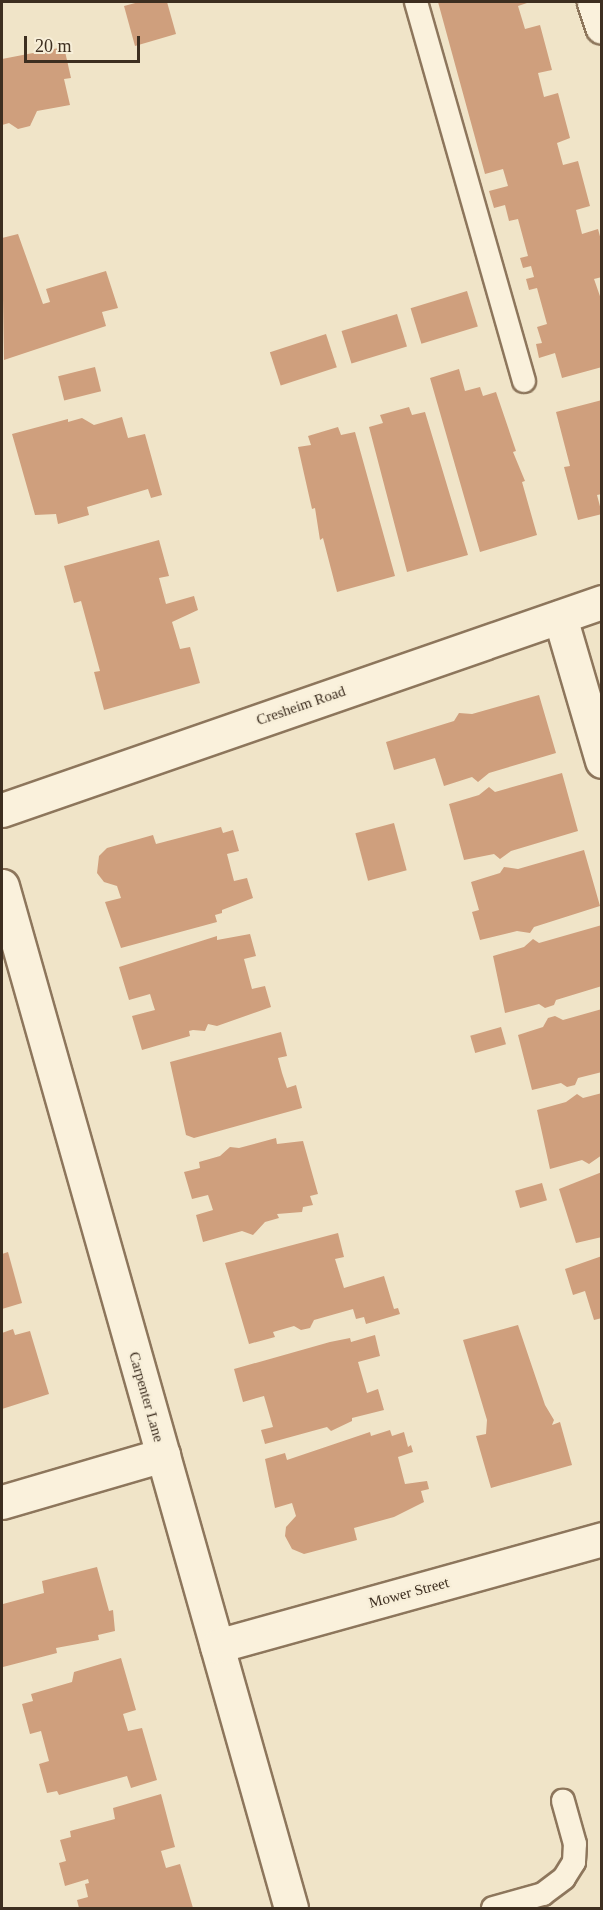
<!DOCTYPE html>
<html>
<head>
<meta charset="utf-8">
<style>
	body { margin:0 }
	#map { position:relative; width:603px; height:1910px; overflow:hidden; background:#f0e4c8; font-family:"Times New Roman",serif }
	div>[style] { position:absolute }
	.building>* { inset:0; background:#cf9f7d; transform-origin:0 0 }
	.roads { filter:drop-shadow(2px 0 #8d765c) drop-shadow(-2px 0 #8d765c) drop-shadow(0 2px #8d765c) drop-shadow(0 -2px #8d765c) }
	.lane>* { height:22px; margin:-11px; padding:0 11px; transform-origin:11px; border-radius:11px; background:#faf1dc }
	.street>* { height:33px; margin:-16.5px; padding:0 16.5px; transform-origin:16.5px; border-radius:16.5px; background:#faf1dc }
	span { translate:-50% -50%; white-space:nowrap; text-align:center; line-height:1.15; -webkit-text-stroke:4.5px #f7eed8; paint-order:stroke }
	.street-label { font-size:15px; color:#3d2e20 }
	.frame { position:absolute; inset:0; border:3px solid #3d2e20; pointer-events:none }
	.scale { position:absolute; left:24px; top:36px; width:116px; height:27px; box-sizing:border-box; border:3px solid #3d2e20; border-top:0; padding-left:8px; font-size:18px; line-height:21px; white-space:nowrap; color:#3d2e20; -webkit-text-stroke:4px #f7eed8; paint-order:stroke }
</style>
</head>
<body>
<div id="map">
	<div class="building">
		<i style="clip-path:polygon(139px 2px,167px 2px,176px 34px,135px 46px,124px 6px)"></i>
		<i style="clip-path:polygon(438px 2px,530px 2px,518px 6px,525px 29px,540px 25px,552px 70px,538px 73px,544px 97px,558px 93px,570px 138px,557px 143px,563px 165px,578px 161px,590px 206px,576px 210px,582px 234px,598px 229px,602px 244px,602px 277px,594px 279px,602px 302px,602px 367px,562px 378px,555px 353px,539px 358px,536px 344px,542px 343px,537px 327px,547px 324px,537px 288px,529px 290px,526px 279px,534px 277px,531px 266px,523px 268px,520px 258px,528px 256px,518px 219px,509px 221px,505px 205px,494px 208px,489px 191px,508px 186px,503px 169px,485px 174px)"></i>
		<i style="clip-path:polygon(64px 47px,71px 78px,64px 79px,70px 105px,37px 111px,30px 126px,18px 129px,9px 123px,2px 125px,2px 59px)"></i>
		<i style="clip-path:polygon(18px 234px,43px 304px,50px 302px,46px 289px,106px 271px,118px 308px,102px 312px,106px 326px,4px 360px,2px 238px)"></i>
		<i style="left:467px;top:291px;width:37px;height:59px;rotate:73deg"></i>
		<i style="left:397px;top:314px;width:34px;height:58px;rotate:73deg"></i>
		<i style="left:326px;top:334px;width:35px;height:59px;rotate:72deg"></i>
		<i style="left:95px;top:367px;width:25px;height:38px;rotate:76deg"></i>
		<i style="clip-path:polygon(459px 369px,465px 391px,480px 387px,483px 396px,496px 392px,516px 451px,513px 452px,525px 481px,522px 482px,537px 535px,480px 552px,430px 378px)"></i>
		<i style="clip-path:polygon(602px 400px,602px 494px,597px 495px,602px 514px,578px 520px,564px 467px,570px 466px,556px 412px)"></i>
		<i style="clip-path:polygon(409px 407px,412px 415px,425px 412px,468px 555px,407px 572px,369px 427px,383px 423px,380px 415px)"></i>
		<i style="clip-path:polygon(122px 417px,128px 438px,145px 434px,162px 495px,151px 498px,148px 489px,87px 507px,89px 515px,58px 524px,56px 514px,35px 515px,12px 434px,68px 419px,68px 422px,82px 418px,94px 425px)"></i>
		<i style="clip-path:polygon(338px 427px,341px 435px,355px 432px,395px 576px,337px 592px,323px 538px,320px 540px,315px 508px,312px 509px,298px 447px,311px 445px,308px 436px)"></i>
		<i style="clip-path:polygon(159px 540px,169px 576px,159px 578px,166px 604px,194px 596px,198px 610px,172px 622px,180px 649px,190px 647px,200px 683px,104px 710px,94px 672px,100px 671px,81px 601px,74px 603px,64px 566px)"></i>
		<i style="clip-path:polygon(539px 695px,556px 753px,489px 773px,478px 782px,472px 777px,444px 786px,435px 758px,394px 770px,386px 742px,454px 721px,459px 713px,472px 714px)"></i>
		<i style="clip-path:polygon(562px 773px,578px 831px,511px 851px,500px 859px,494px 854px,464px 860px,449px 804px,479px 795px,489px 787px,495px 792px)"></i>
		<i style="left:394px;top:823px;width:49px;height:40px;rotate:75deg"></i>
		<i style="clip-path:polygon(221px 827px,223px 833px,233px 830px,239px 851px,227px 854px,234px 881px,247px 878px,253px 898px,222px 910px,222px 913px,215px 915px,217px 922px,121px 948px,105px 902px,121px 898px,117px 886px,104px 882px,97px 873px,99px 856px,107px 848px,153px 835px,156px 844px)"></i>
		<i style="clip-path:polygon(584px 850px,600px 906px,534px 927px,530px 933px,517px 931px,480px 940px,472px 912px,479px 910px,471px 882px,500px 873px,504px 867px,518px 869px)"></i>
		<i style="clip-path:polygon(602px 925px,602px 986px,556px 1000px,554px 1005px,545px 1008px,539px 1004px,505px 1013px,493px 956px,524px 947px,533px 939px,539px 943px)"></i>
		<i style="clip-path:polygon(250px 934px,256px 956px,244px 959px,252px 989px,265px 986px,271px 1007px,217px 1026px,208px 1024px,205px 1031px,193px 1030px,189px 1031px,190px 1036px,142px 1050px,132px 1016px,155px 1010px,153px 1004px,150px 994px,129px 1000px,119px 967px,217px 936px,217px 940px)"></i>
		<i style="clip-path:polygon(602px 1009px,602px 1072px,578px 1078px,575px 1085px,567px 1087px,561px 1083px,532px 1090px,518px 1035px,543px 1027px,548px 1018px,555px 1016px,563px 1020px)"></i>
		<i style="left:501px;top:1027px;width:18px;height:32px;rotate:74deg"></i>
		<i style="clip-path:polygon(281px 1032px,287px 1056px,278px 1058px,282px 1073px,287px 1088px,296px 1085px,302px 1108px,194px 1138px,186px 1135px,170px 1062px)"></i>
		<i style="clip-path:polygon(602px 1093px,602px 1155px,589px 1164px,582px 1160px,550px 1169px,537px 1110px,566px 1102px,577px 1094px,583px 1098px)"></i>
		<i style="clip-path:polygon(276px 1138px,277px 1144px,303px 1141px,318px 1194px,310px 1196px,313px 1205px,303px 1207px,302px 1212px,277px 1214px,279px 1218px,265px 1222px,253px 1235px,242px 1231px,203px 1242px,196px 1215px,213px 1210px,208px 1195px,192px 1199px,184px 1172px,200px 1168px,199px 1162px,220px 1156px,230px 1147px,239px 1148px)"></i>
		<i style="clip-path:polygon(602px 1172px,602px 1237px,576px 1243px,559px 1189px)"></i>
		<i style="left:542px;top:1183px;width:18px;height:28px;rotate:74deg"></i>
		<i style="clip-path:polygon(338px 1233px,344px 1257px,335px 1259px,344px 1288px,384px 1276px,394px 1309px,398px 1308px,400px 1314px,366px 1324px,364px 1317px,356px 1319px,353px 1309px,314px 1320px,310px 1328px,301px 1330px,294px 1326px,273px 1332px,275px 1337px,249px 1344px,225px 1263px)"></i>
		<i style="clip-path:polygon(8px 1252px,22px 1303px,2px 1309px,2px 1254px)"></i>
		<i style="clip-path:polygon(602px 1256px,602px 1318px,594px 1320px,585px 1291px,573px 1295px,565px 1269px)"></i>
		<i style="clip-path:polygon(518px 1325px,545px 1405px,554px 1420px,552px 1425px,560px 1422px,572px 1465px,491px 1488px,476px 1436px,486px 1434px,487px 1420px,463px 1340px)"></i>
		<i style="clip-path:polygon(13px 1329px,15px 1335px,30px 1331px,49px 1394px,2px 1409px,2px 1333px)"></i>
		<i style="clip-path:polygon(375px 1335px,380px 1356px,358px 1362px,367px 1393px,378px 1389px,384px 1410px,352px 1418px,352px 1421px,331px 1431px,327px 1427px,265px 1444px,261px 1430px,273px 1427px,264px 1396px,243px 1402px,234px 1369px,330px 1342px,350px 1338px,351px 1342px)"></i>
		<i style="clip-path:polygon(390px 1430px,392px 1436px,404px 1432px,408px 1447px,411px 1445px,413px 1452px,398px 1457px,405px 1484px,427px 1481px,429px 1489px,421px 1491px,424px 1502px,394px 1517px,354px 1528px,357px 1540px,304px 1554px,292px 1549px,285px 1536px,286px 1527px,296px 1516px,292px 1503px,275px 1508px,265px 1459px,285px 1453px,287px 1460px,370px 1432px,371px 1436px)"></i>
		<i style="clip-path:polygon(97px 1567px,109px 1611px,113px 1610px,115px 1631px,98px 1635px,99px 1640px,56px 1648px,57px 1653px,3px 1667px,3px 1604px,44px 1593px,42px 1581px)"></i>
		<i style="clip-path:polygon(121px 1658px,136px 1710px,123px 1714px,128px 1731px,142px 1728px,157px 1780px,131px 1788px,127px 1776px,59px 1795px,57px 1791px,47px 1793px,39px 1764px,49px 1761px,41px 1731px,30px 1734px,22px 1704px,33px 1701px,31px 1694px,72px 1682px,74px 1672px)"></i>
		<i style="clip-path:polygon(161px 1794px,175px 1847px,161px 1851px,163px 1858px,166px 1868px,180px 1864px,193px 1908px,79px 1908px,77px 1900px,88px 1897px,85px 1884px,89px 1883px,88px 1879px,65px 1886px,59px 1863px,66px 1861px,60px 1840px,71px 1837px,70px 1831px,115px 1819px,113px 1808px)"></i>
	</div>
	<div class="roads">
		<div class="lane">
			<i style="left:416px;top:2px;width:394px;rotate:74.1deg"></i>
			<i style="left:493px;top:1908px;width:52px;rotate:-15.6deg"></i>
			<i style="left:543px;top:1894px;width:26px;rotate:-37deg"></i>
			<i style="left:564px;top:1878px;width:19px;rotate:-58deg"></i>
			<i style="left:574px;top:1862px;width:18px;rotate:-87deg"></i>
			<i style="left:575px;top:1844px;width:45px;rotate:-105.6deg"></i>
		</div>
		<div class="street">
			<i style="left:594px;top:2px;width:26px;rotate:72deg"></i>
			<i style="left:560px;top:617px;width:150px;rotate:73.7deg"></i>
			<i style="left:2px;top:810px;width:635px;rotate:-19.12deg"></i>
			<i style="left:2px;top:886px;width:1062px;rotate:74.21deg"></i>
			<i style="left:2px;top:1502px;width:168px;rotate:-16.3deg"></i>
			<i style="left:217px;top:1646px;width:400px;rotate:-15.5deg"></i>
		</div>
	</div>
	<div class="street-label">
		<span style="left:301px;top:706px;rotate:-19deg">Cresheim Road</span>
		<span style="left:146px;top:1397px;rotate:74deg">Carpenter Lane</span>
		<span style="left:409px;top:1593px;rotate:-15deg">Mower Street</span>
	</div>
	<div class="frame"></div>
	<div class="scale">20 m</div>
</div>
</body>
</html>
